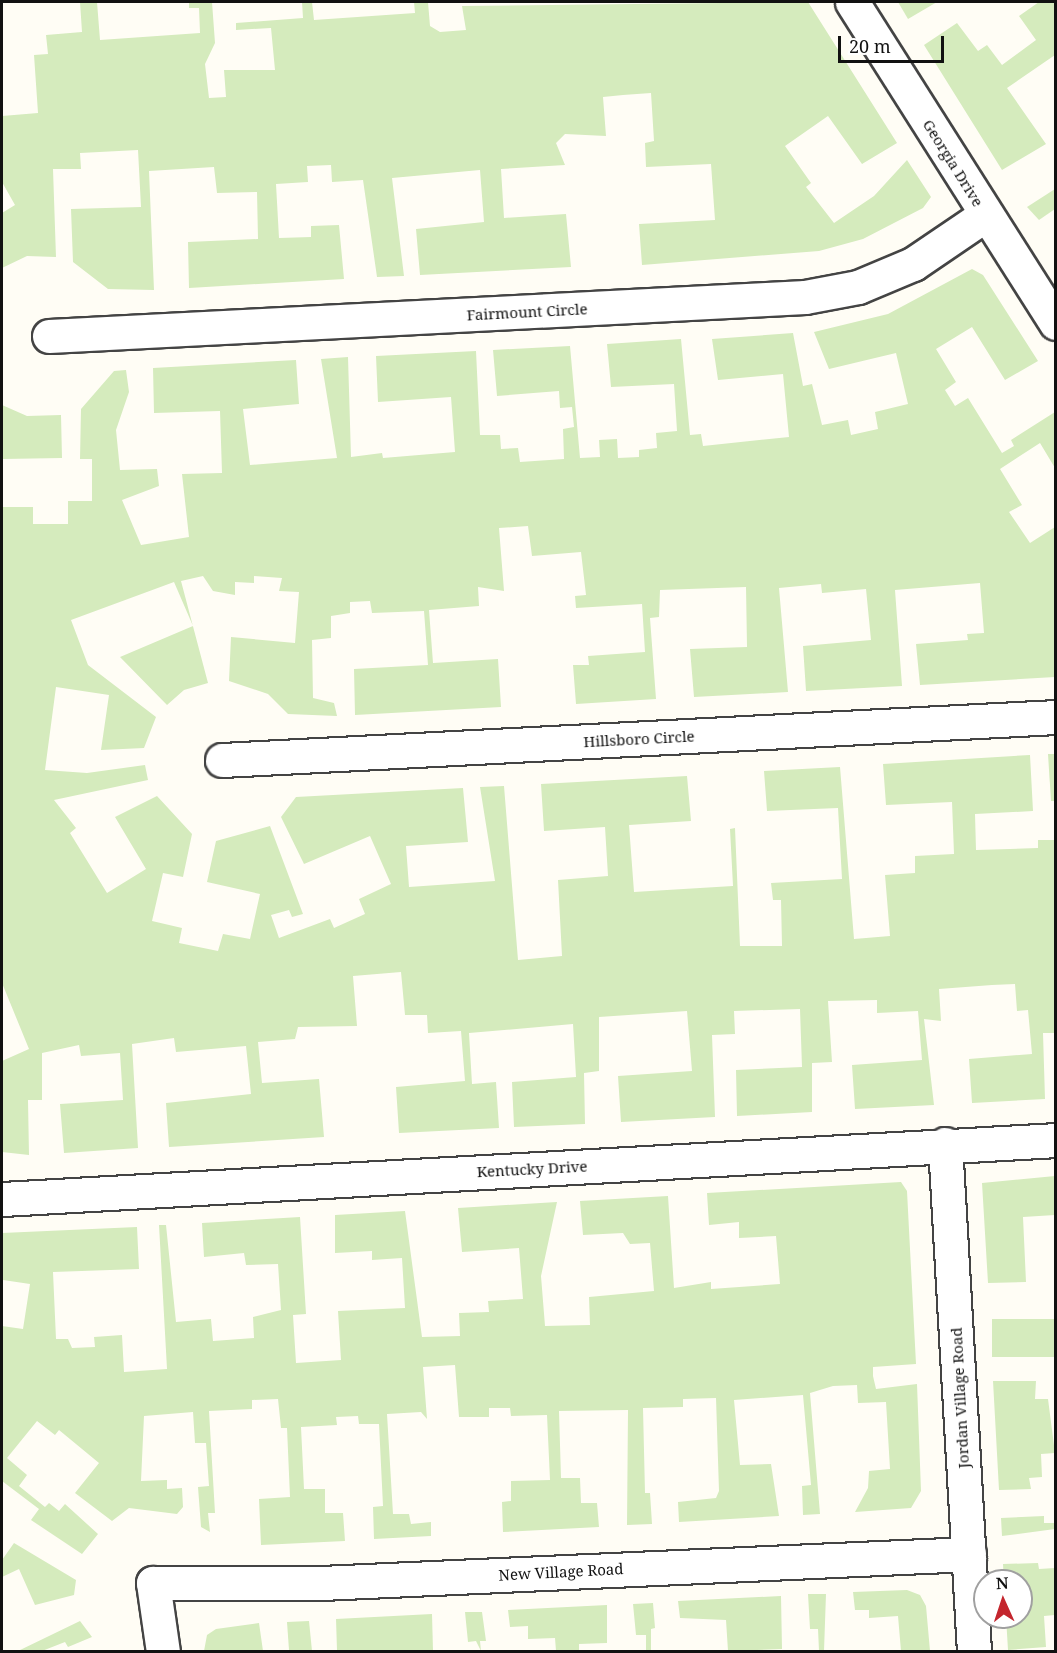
<!DOCTYPE html>
<html>
<head>
<meta charset="utf-8">
<style>
	body { margin:0 }
	#map { position:relative; width:1057px; height:1653px; overflow:hidden; background:#fffdf5; font-family:"Noto Serif",serif }
	div>[style] { position:absolute }
	.green>* { inset:0; background:#d5ebbd; transform-origin:0 0 }
	.roads { filter:drop-shadow(2px 0 #444) drop-shadow(-2px 0 #444) drop-shadow(0 2px #444) drop-shadow(0 -2px #444) }
	.minor>* { height:33px; margin:-16.5px; padding:0 16.5px; transform-origin:16.5px; border-radius:16.5px; background:#fff }
	span { translate:-50% -50%; white-space:nowrap; text-align:center; line-height:1.15; -webkit-text-stroke:6px #fff; paint-order:stroke }
	.street-label { font-size:15px; color:#111 }
	.frame { position:absolute; inset:0; border:3px solid #111; pointer-events:none }
	.north { position:absolute; left:973px; top:1569px; width:60px; height:60px; box-sizing:border-box; background:#fff; border:2px solid #a0a0a0; border-radius:50%; rotate:357deg; font-size:16px; font-weight:700; line-height:24px; text-align:center; color:#111 }
	.north::after { content:''; display:block; margin:auto; width:21px; height:27px; background:#c4262e; clip-path:polygon(50% 0,100% 100%,50% 72%,0 100%) }
	.scale { position:absolute; left:838px; top:36px; width:106px; height:27px; box-sizing:border-box; border:3px solid #111; border-top:0; padding-left:8px; font-size:18px; line-height:21px; white-space:nowrap; color:#111; -webkit-text-stroke:4px #fff; paint-order:stroke }
</style>
</head>
<body>
<div id="map">
	<div class="green">
		<i style="clip-path:polygon(80px 2px,97px 2px,100px 40px,200px 33px,199px 8px,189px 8px,189px 2px,212px 2px,215px 43px,205px 64px,209px 98px,226px 97px,224px 70px,275px 70px,271px 28px,236px 30px,236px 23px,303px 18px,302px 2px,312px 2px,314px 20px,415px 13px,414px 2px,428px 2px,430px 26px,440px 32px,466px 30px,462px 6px,808px 2px,897px 143px,862px 164px,828px 116px,785px 146px,811px 183px,806px 187px,834px 223px,874px 196px,907px 160px,931px 197px,923px 208px,863px 239px,819px 251px,642px 265px,639px 224px,715px 220px,711px 164px,646px 167px,645px 143px,654px 141px,651px 93px,623px 95px,603px 97px,606px 136px,565px 134px,556px 143px,565px 165px,501px 169px,504px 218px,566px 214px,571px 267px,420px 275px,416px 229px,484px 222px,480px 170px,392px 178px,404px 276px,377px 277px,363px 180px,332px 182px,331px 165px,307px 166px,308px 182px,276px 184px,279px 238px,311px 237px,311px 226px,339px 225px,344px 279px,189px 288px,188px 242px,258px 239px,257px 192px,217px 193px,214px 167px,149px 171px,154px 290px,108px 289px,73px 262px,71px 209px,141px 207px,138px 150px,80px 153px,81px 169px,53px 169px,56px 257px,27px 256px,2px 268px,2px 213px,15px 205px,2px 182px,2px 116px,38px 113px,34px 55px,48px 54px,46px 35px,82px 32px)"></i>
		<i style="clip-path:polygon(898px 2px,937px 2px,908px 19px)"></i>
		<i style="clip-path:polygon(1039px 2px,1055px 2px,1055px 55px,1007px 88px,1046px 144px,1002px 170px,924px 45px,957px 23px,978px 51px,987px 45px,1002px 65px,1036px 40px,1019px 16px)"></i>
		<i style="clip-path:polygon(1055px 189px,1055px 209px,1039px 220px,1027px 207px)"></i>
		<i style="clip-path:polygon(972px 269px,983px 275px,1038px 361px,1005px 380px,972px 327px,936px 349px,956px 382px,945px 390px,955px 406px,968px 398px,1002px 453px,1014px 446px,1011px 440px,1055px 412px,1055px 468px,1040px 443px,1000px 469px,1022px 505px,1009px 512px,1030px 543px,1055px 527px,1055px 677px,920px 685px,916px 644px,968px 640px,967px 634px,984px 633px,980px 583px,895px 590px,902px 686px,806px 691px,803px 646px,871px 640px,866px 589px,822px 593px,821px 584px,779px 588px,788px 692px,694px 697px,690px 649px,747px 647px,746px 587px,660px 590px,659px 617px,650px 618px,656px 699px,576px 704px,573px 665px,589px 665px,588px 656px,645px 652px,642px 604px,576px 608px,575px 596px,586px 595px,581px 552px,532px 556px,528px 526px,499px 528px,504px 591px,478px 587px,479px 606px,429px 610px,433px 663px,498px 659px,501px 707px,355px 715px,354px 669px,428px 665px,424px 611px,372px 613px,370px 601px,350px 602px,350px 613px,331px 616px,331px 638px,312px 640px,313px 698px,334px 703px,337px 716px,288px 714px,268px 694px,229px 681px,231px 637px,295px 643px,299px 592px,279px 591px,282px 578px,254px 576px,254px 583px,235px 582px,235px 595px,213px 591px,203px 576px,181px 581px,208px 683px,184px 690px,167px 705px,120px 657px,193px 626px,174px 582px,71px 620px,88px 665px,156px 717px,144px 748px,101px 750px,109px 695px,56px 687px,45px 770px,87px 773px,145px 765px,148px 780px,54px 800px,76px 828px,70px 833px,107px 893px,146px 869px,115px 817px,157px 796px,192px 834px,183px 877px,163px 873px,152px 921px,182px 928px,179px 943px,218px 951px,223px 934px,250px 939px,260px 894px,207px 882px,216px 841px,270px 826px,303px 914px,292px 917px,289px 910px,271px 915px,279px 938px,330px 919px,334px 928px,365px 914px,359px 899px,391px 884px,370px 836px,304px 864px,281px 817px,296px 797px,463px 788px,468px 842px,406px 846px,409px 887px,495px 881px,480px 787px,504px 786px,518px 960px,562px 956px,558px 880px,608px 876px,605px 827px,544px 831px,541px 784px,687px 776px,691px 821px,629px 825px,634px 892px,733px 886px,730px 829px,735px 828px,740px 946px,782px 946px,781px 900px,773px 900px,771px 883px,842px 879px,838px 808px,767px 811px,764px 771px,840px 767px,854px 939px,890px 936px,885px 875px,915px 873px,915px 856px,954px 854px,952px 802px,886px 805px,883px 764px,1030px 755px,1033px 811px,975px 814px,976px 850px,1038px 848px,1038px 840px,1055px 840px,1056px 1033px,1043px 1033px,1045px 1099px,972px 1103px,969px 1059px,1032px 1054px,1028px 1010px,1017px 1011px,1015px 984px,992px 985px,939px 989px,941px 1021px,924px 1019px,934px 1105px,855px 1109px,852px 1065px,922px 1060px,918px 1011px,877px 1013px,877px 1000px,828px 1001px,832px 1062px,812px 1063px,812px 1112px,737px 1116px,736px 1070px,802px 1067px,800px 1009px,734px 1011px,735px 1034px,712px 1035px,715px 1117px,621px 1122px,618px 1076px,692px 1071px,687px 1011px,599px 1017px,599px 1071px,584px 1073px,585px 1124px,514px 1127px,512px 1082px,576px 1077px,573px 1024px,469px 1033px,472px 1084px,496px 1082px,499px 1128px,399px 1133px,396px 1087px,465px 1081px,461px 1031px,428px 1033px,427px 1015px,405px 1015px,401px 972px,353px 976px,357px 1026px,298px 1027px,295px 1039px,258px 1042px,262px 1083px,319px 1079px,324px 1137px,169px 1147px,166px 1103px,251px 1094px,246px 1046px,176px 1052px,174px 1038px,132px 1044px,138px 1148px,64px 1153px,60px 1104px,123px 1100px,120px 1053px,81px 1056px,79px 1045px,42px 1053px,42px 1100px,28px 1100px,29px 1155px,2px 1152px,2px 1061px,29px 1049px,2px 983px,2px 405px,27px 416px,61px 415px,62px 458px,3px 459px,3px 507px,33px 507px,33px 524px,68px 524px,68px 501px,92px 501px,92px 459px,80px 459px,81px 409px,114px 371px,126px 370px,129px 392px,116px 430px,120px 470px,157px 469px,159px 486px,122px 500px,141px 545px,189px 537px,182px 474px,222px 473px,220px 411px,154px 413px,153px 368px,296px 360px,299px 404px,243px 409px,250px 465px,337px 458px,321px 359px,348px 357px,351px 457px,382px 453px,383px 458px,455px 452px,451px 397px,378px 402px,376px 356px,476px 351px,480px 435px,500px 435px,501px 449px,518px 448px,520px 462px,564px 459px,563px 429px,574px 427px,572px 407px,560px 408px,559px 391px,497px 396px,493px 350px,570px 346px,580px 458px,600px 457px,599px 440px,617px 439px,618px 458px,639px 457px,639px 450px,657px 448px,656px 433px,677px 431px,674px 384px,611px 387px,607px 344px,681px 339px,690px 435px,701px 434px,703px 446px,789px 437px,783px 374px,718px 380px,712px 339px,793px 333px,803px 386px,812px 384px,822px 425px,848px 420px,851px 435px,878px 429px,875px 412px,908px 404px,896px 353px,829px 369px,814px 332px,888px 314px)"></i>
		<i style="clip-path:polygon(1048px 754px,1055px 754px,1055px 801px,1051px 801px)"></i>
		<i style="clip-path:polygon(1055px 1176px,1055px 1215px,1023px 1217px,1026px 1282px,988px 1283px,982px 1183px)"></i>
		<i style="clip-path:polygon(901px 1182px,907px 1191px,916px 1364px,873px 1367px,873px 1376px,876px 1389px,917px 1384px,921px 1491px,911px 1508px,855px 1512px,868px 1488px,869px 1471px,890px 1469px,886px 1402px,858px 1403px,857px 1385px,833px 1386px,810px 1393px,820px 1514px,803px 1515px,802px 1486px,811px 1485px,803px 1395px,734px 1400px,740px 1465px,771px 1464px,779px 1516px,679px 1522px,678px 1502px,716px 1498px,719px 1491px,716px 1398px,683px 1399px,683px 1407px,643px 1408px,645px 1493px,650px 1493px,652px 1524px,627px 1525px,628px 1410px,559px 1411px,561px 1478px,580px 1478px,581px 1503px,597px 1503px,599px 1527px,503px 1532px,502px 1502px,511px 1501px,511px 1481px,550px 1480px,547px 1415px,511px 1416px,510px 1408px,489px 1408px,489px 1417px,459px 1417px,455px 1365px,423px 1367px,427px 1419px,421px 1412px,387px 1414px,393px 1514px,409px 1514px,411px 1524px,431px 1522px,431px 1536px,374px 1539px,373px 1507px,383px 1506px,379px 1424px,359px 1424px,358px 1416px,336px 1417px,337px 1425px,301px 1427px,304px 1489px,325px 1489px,325px 1513px,343px 1513px,345px 1541px,261px 1545px,259px 1499px,290px 1497px,287px 1428px,281px 1428px,278px 1399px,252px 1400px,252px 1409px,209px 1411px,215px 1513px,208px 1513px,210px 1532px,201px 1527px,198px 1487px,209px 1486px,206px 1443px,195px 1443px,193px 1412px,144px 1416px,141px 1481px,167px 1480px,167px 1489px,182px 1488px,183px 1507px,177px 1514px,129px 1508px,112px 1521px,75px 1493px,99px 1463px,59px 1430px,55px 1435px,37px 1421px,7px 1458px,27px 1475px,19px 1486px,45px 1507px,49px 1503px,59px 1511px,65px 1504px,98px 1534px,82px 1554px,31px 1520px,39px 1509px,2px 1481px,2px 1326px,23px 1329px,30px 1284px,3px 1280px,2px 1233px,137px 1227px,139px 1269px,53px 1272px,56px 1339px,68px 1339px,72px 1348px,95px 1347px,94px 1337px,122px 1335px,124px 1372px,167px 1369px,159px 1225px,166px 1225px,176px 1322px,211px 1319px,213px 1341px,254px 1338px,253px 1317px,281px 1310px,278px 1264px,246px 1265px,244px 1253px,204px 1257px,202px 1223px,300px 1217px,306px 1314px,293px 1315px,296px 1363px,341px 1360px,338px 1311px,405px 1308px,402px 1258px,372px 1260px,372px 1251px,335px 1253px,335px 1215px,405px 1211px,422px 1337px,460px 1336px,459px 1313px,489px 1312px,488px 1301px,523px 1299px,519px 1248px,462px 1252px,458px 1208px,557px 1202px,541px 1276px,545px 1326px,590px 1325px,589px 1297px,654px 1291px,650px 1243px,630px 1244px,623px 1233px,583px 1235px,580px 1201px,668px 1196px,674px 1288px,711px 1282px,711px 1289px,780px 1284px,776px 1236px,739px 1238px,739px 1222px,709px 1225px,707px 1193px)"></i>
		<i style="left:1055px;top:1319px;width:38px;height:63px;rotate:90deg"></i>
		<i style="clip-path:polygon(993px 1381px,1036px 1381px,1035px 1399px,1048px 1399px,1055px 1453px,1041px 1454px,1042px 1477px,1029px 1478px,1031px 1489px,999px 1490px)"></i>
		<i style="clip-path:polygon(1044px 1516px,1044px 1523px,1055px 1523px,1055px 1529px,1002px 1536px,1001px 1518px)"></i>
		<i style="clip-path:polygon(14px 1543px,76px 1580px,74px 1595px,35px 1605px,19px 1569px,2px 1577px,2px 1560px)"></i>
		<i style="clip-path:polygon(1038px 1563px,1039px 1569px,1055px 1568px,1055px 1615px,1044px 1616px,1046px 1647px,1008px 1650px,1006px 1617px,1021px 1617px,1021px 1581px,1004px 1581px,1003px 1564px)"></i>
		<i style="clip-path:polygon(907px 1590px,920px 1595px,926px 1606px,930px 1651px,901px 1651px,898px 1616px,869px 1618px,869px 1610px,855px 1610px,853px 1592px)"></i>
		<i style="clip-path:polygon(808px 1594px,826px 1594px,824px 1651px,819px 1651px,818px 1629px,810px 1629px)"></i>
		<i style="clip-path:polygon(781px 1596px,782px 1649px,728px 1651px,726px 1620px,680px 1618px,678px 1601px)"></i>
		<i style="clip-path:polygon(653px 1603px,655px 1628px,651px 1629px,651px 1651px,646px 1651px,646px 1635px,636px 1635px,633px 1604px)"></i>
		<i style="clip-path:polygon(607px 1605px,607px 1643px,579px 1644px,579px 1651px,556px 1651px,555px 1638px,528px 1639px,528px 1626px,510px 1627px,508px 1610px)"></i>
		<i style="clip-path:polygon(465px 1612px,482px 1612px,486px 1641px,480px 1641px,481px 1651px,476px 1641px,468px 1642px)"></i>
		<i style="clip-path:polygon(432px 1614px,433px 1651px,337px 1650px,336px 1619px)"></i>
		<i style="clip-path:polygon(80px 1621px,92px 1637px,68px 1647px,65px 1642px,42px 1651px,18px 1651px)"></i>
		<i style="clip-path:polygon(309px 1621px,312px 1651px,289px 1650px,287px 1622px)"></i>
		<i style="clip-path:polygon(259px 1623px,263px 1651px,204px 1651px,207px 1635px,216px 1629px)"></i>
	</div>
	<div class="roads">
		<div class="minor">
			<i style="left:852px;top:2px;width:380px;rotate:57.6deg"></i>
			<i style="left:49px;top:336px;width:757px;rotate:-2.95deg"></i>
			<i style="left:805px;top:297px;width:54px;rotate:-10.7deg"></i>
			<i style="left:858px;top:287px;width:60px;rotate:-22.7deg"></i>
			<i style="left:913px;top:264px;width:87px;rotate:-34.2deg"></i>
			<i style="left:222px;top:760px;width:835px;rotate:-2.95deg"></i>
			<i style="left:945px;top:1144px;width:509px;rotate:86.73deg"></i>
			<i style="left:2px;top:1199px;width:1056px;rotate:-3.2deg"></i>
			<i style="left:163px;top:1652px;width:70px;rotate:-98.2deg"></i>
			<i style="left:153px;top:1583px;width:168px"></i>
			<i style="left:321px;top:1583px;width:649px;rotate:-2.56deg"></i>
		</div>
	</div>
	<div class="street-label">
		<span style="left:953px;top:163px;rotate:58deg">Georgia Drive</span>
		<span style="left:527px;top:312px;rotate:-3deg">Fairmount Circle</span>
		<span style="left:639px;top:739px;rotate:-3deg">Hillsboro Circle</span>
		<span style="left:532px;top:1169px;rotate:-3deg">Kentucky Drive</span>
		<span style="left:960px;top:1398px;rotate:-93deg">Jordan Village Road</span>
		<span style="left:561px;top:1572px;rotate:-3deg">New Village Road</span>
	</div>
	<div class="frame"></div>
	<div class="north">N</div>
	<div class="scale">20 m</div>
</div>
</body>
</html>
